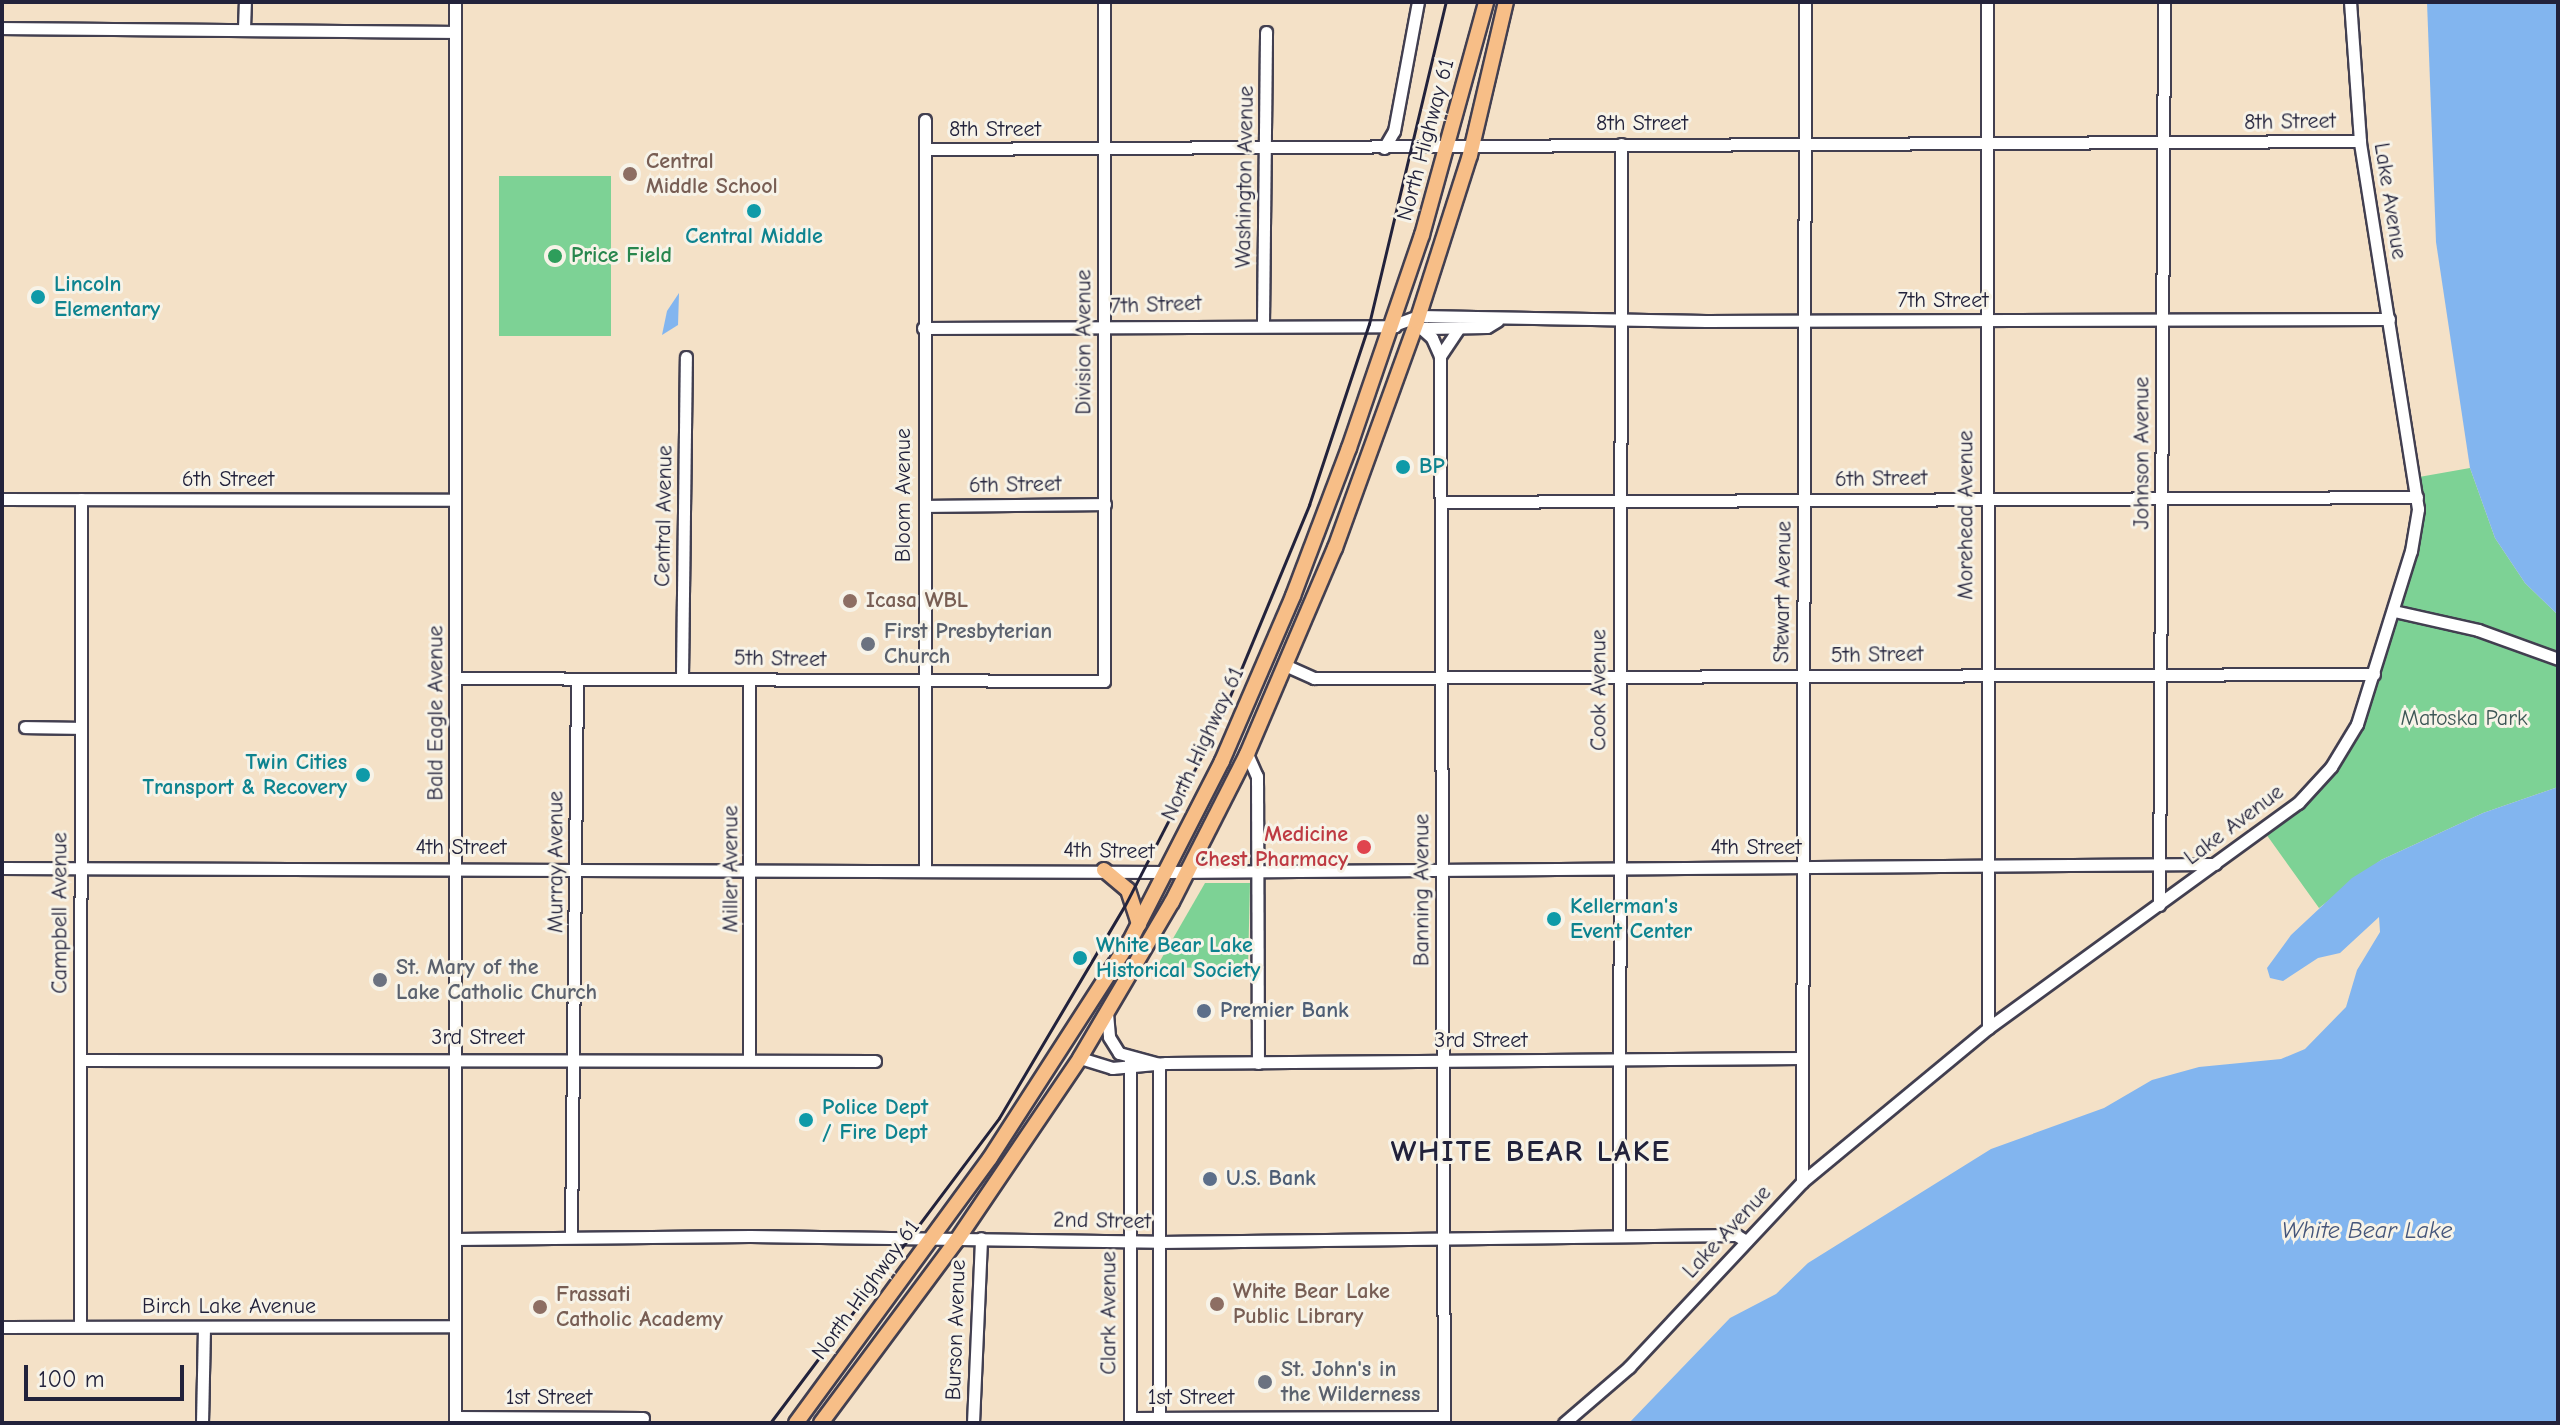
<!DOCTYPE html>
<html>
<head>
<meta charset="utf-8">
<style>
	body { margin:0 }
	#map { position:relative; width:2560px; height:1425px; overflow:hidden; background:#f4e1c7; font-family:"Comic Neue",sans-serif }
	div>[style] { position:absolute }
	.green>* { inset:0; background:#7dd295; transform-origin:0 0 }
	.water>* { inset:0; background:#82b5ef }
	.roads { filter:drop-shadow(2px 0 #423f50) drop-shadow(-2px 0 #423f50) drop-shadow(0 2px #423f50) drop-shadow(0 -2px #423f50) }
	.minor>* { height:11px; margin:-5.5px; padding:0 5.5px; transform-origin:5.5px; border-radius:5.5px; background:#fff }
	.major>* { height:14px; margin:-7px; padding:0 7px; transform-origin:7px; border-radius:7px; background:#f7be87 }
	.rail>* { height:3px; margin:-1.5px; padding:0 1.5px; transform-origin:1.5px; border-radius:1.5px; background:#22223b }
	.dots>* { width:22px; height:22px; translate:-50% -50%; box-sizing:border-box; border:4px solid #f7f3e8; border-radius:50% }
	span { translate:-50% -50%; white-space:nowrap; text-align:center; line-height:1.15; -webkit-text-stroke:6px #f7f3e8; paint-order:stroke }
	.street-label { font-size:22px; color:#22223b }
	.education-label { font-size:22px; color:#785e54; font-weight:700 }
	.left { translate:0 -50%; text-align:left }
	.culture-label { font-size:22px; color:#0d838f; font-weight:700 }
	.right { translate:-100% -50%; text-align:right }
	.leisure-label { font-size:22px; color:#27864d; font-weight:700 }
	.worship-label { font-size:22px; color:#5b616d; font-weight:700 }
	.park-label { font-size:22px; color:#3d5756 }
	.health-label { font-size:22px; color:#be3a42; font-weight:700 }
	.service-label { font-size:22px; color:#4e5e75; font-weight:700 }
	.water-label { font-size:24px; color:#44557a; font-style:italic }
	.district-label { font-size:30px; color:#22223b; font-weight:700; letter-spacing:2px }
	.frame { position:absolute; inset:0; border:4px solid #22223b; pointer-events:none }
	.scale { position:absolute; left:24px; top:1365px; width:160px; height:36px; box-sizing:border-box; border:4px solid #22223b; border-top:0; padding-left:10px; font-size:24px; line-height:28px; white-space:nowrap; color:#22223b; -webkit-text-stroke:6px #f7f3e8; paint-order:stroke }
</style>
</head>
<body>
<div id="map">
	<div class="green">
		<i style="left:499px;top:176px;width:112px;height:160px"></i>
		<i style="clip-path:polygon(2470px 468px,2495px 538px,2525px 583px,2558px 615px,2558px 787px,2483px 813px,2381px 860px,2319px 908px,2266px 834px,2320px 788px,2359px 735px,2422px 526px,2419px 477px)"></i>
		<i style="clip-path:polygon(1205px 883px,1250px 883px,1248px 967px,1156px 968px)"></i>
	</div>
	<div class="water">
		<i style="clip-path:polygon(2427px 2px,2558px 2px,2558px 615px,2525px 583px,2495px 538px,2470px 468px,2436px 242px)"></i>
		<i style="clip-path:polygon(679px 293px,678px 325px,662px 335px,667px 311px)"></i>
		<i style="clip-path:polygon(2558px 787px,2558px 1423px,1629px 1423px,1730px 1318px,1776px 1294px,1808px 1263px,1991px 1149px,2104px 1108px,2152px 1080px,2199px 1067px,2281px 1059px,2305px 1049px,2346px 1007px,2357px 970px,2380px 932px,2379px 917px,2340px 953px,2318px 958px,2283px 981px,2270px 978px,2267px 968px,2291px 935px,2352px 878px,2381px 860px,2483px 813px)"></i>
	</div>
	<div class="roads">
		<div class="minor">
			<i style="left:455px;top:2px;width:1421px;rotate:90deg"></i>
			<i style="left:1987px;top:2px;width:1026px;rotate:89.94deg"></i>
			<i style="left:2px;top:28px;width:452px;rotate:0.5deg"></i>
			<i style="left:244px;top:28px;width:26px;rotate:-88deg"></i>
			<i style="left:925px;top:120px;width:749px;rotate:90deg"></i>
			<i style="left:1384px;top:148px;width:20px;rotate:-60deg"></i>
			<i style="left:1394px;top:131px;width:131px;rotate:-79.5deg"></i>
			<i style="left:925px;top:149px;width:1435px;rotate:-0.32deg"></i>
			<i style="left:1263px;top:323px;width:291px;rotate:-89.4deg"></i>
			<i style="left:1391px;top:326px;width:30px;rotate:-20deg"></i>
			<i style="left:1419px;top:316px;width:287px;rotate:1deg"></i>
			<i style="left:1706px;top:321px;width:683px;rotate:-0.17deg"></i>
			<i style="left:923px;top:328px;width:472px;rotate:-0.2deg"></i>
			<i style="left:1420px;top:328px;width:67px;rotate:-0.9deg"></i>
			<i style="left:1487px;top:327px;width:12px;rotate:-31deg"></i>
			<i style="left:1421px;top:328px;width:15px;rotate:42deg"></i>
			<i style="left:1432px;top:338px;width:20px;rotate:66deg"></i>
			<i style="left:1440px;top:356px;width:1067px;rotate:89.79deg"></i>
			<i style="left:1440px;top:356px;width:34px;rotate:-56deg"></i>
			<i style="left:2px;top:499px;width:452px;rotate:0.1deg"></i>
			<i style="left:1442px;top:502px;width:975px;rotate:-0.29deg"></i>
			<i style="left:925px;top:506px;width:180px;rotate:-0.6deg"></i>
			<i style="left:2394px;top:611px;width:86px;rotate:12.7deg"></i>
			<i style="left:2478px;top:630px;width:85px;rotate:19.9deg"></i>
			<i style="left:1287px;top:666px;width:30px;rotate:24deg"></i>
			<i style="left:1314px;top:678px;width:1060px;rotate:-0.22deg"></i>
			<i style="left:682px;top:676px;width:319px;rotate:-89.3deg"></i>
			<i style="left:456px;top:678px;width:648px;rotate:0.27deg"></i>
			<i style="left:1104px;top:681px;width:679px;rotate:-90deg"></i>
			<i style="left:749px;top:679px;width:381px;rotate:90deg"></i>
			<i style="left:25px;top:727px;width:56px;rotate:1deg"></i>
			<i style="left:1247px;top:754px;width:24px;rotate:66deg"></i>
			<i style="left:1257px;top:776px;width:287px;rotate:89.8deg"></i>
			<i style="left:2px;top:868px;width:1166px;rotate:0.2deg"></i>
			<i style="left:1168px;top:872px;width:1047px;rotate:-0.44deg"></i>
			<i style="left:2159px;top:905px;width:903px;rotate:-89.68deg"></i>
			<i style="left:1107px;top:1013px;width:24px;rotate:85deg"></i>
			<i style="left:1109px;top:1037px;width:19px;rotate:58deg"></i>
			<i style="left:1119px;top:1053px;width:41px;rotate:15.4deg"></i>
			<i style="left:1080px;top:1058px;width:34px;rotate:17deg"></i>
			<i style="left:1112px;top:1068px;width:54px;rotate:-5.3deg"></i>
			<i style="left:1166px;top:1063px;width:636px;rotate:-0.45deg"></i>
			<i style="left:81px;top:1060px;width:794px;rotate:0.07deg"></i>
			<i style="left:1802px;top:1182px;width:1180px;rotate:-89.85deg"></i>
			<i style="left:1619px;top:1235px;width:1091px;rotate:-89.89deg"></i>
			<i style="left:571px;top:1236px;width:556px;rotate:-89.38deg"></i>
			<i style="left:455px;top:1239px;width:295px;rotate:-0.6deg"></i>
			<i style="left:750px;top:1236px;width:409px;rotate:0.8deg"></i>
			<i style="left:1159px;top:1242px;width:577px;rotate:-0.7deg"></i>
			<i style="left:1736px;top:1235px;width:12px;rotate:31deg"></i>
			<i style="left:80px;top:1326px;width:827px;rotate:-89.93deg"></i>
			<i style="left:2px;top:1327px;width:453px;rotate:-0.1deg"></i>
			<i style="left:455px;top:1417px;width:188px;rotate:0.3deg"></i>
			<i style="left:1130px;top:1418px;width:314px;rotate:-0.2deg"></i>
			<i style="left:202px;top:1423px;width:95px;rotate:-88.8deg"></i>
			<i style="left:973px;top:1423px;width:185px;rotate:-87.5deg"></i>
			<i style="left:1130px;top:1423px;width:365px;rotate:-90deg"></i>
			<i style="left:1159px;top:1423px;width:359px;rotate:-90deg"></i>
			<i style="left:1564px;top:1423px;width:86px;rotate:-40.7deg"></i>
			<i style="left:1629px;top:1367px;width:253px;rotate:-46.9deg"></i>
			<i style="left:1802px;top:1182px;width:241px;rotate:-39.6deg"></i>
			<i style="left:1988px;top:1028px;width:383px;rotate:-36deg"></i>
			<i style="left:2298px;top:803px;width:49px;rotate:-47.5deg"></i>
			<i style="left:2331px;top:767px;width:50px;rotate:-58.8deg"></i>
			<i style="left:2357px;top:724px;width:181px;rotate:-72.7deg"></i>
			<i style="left:2411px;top:551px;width:43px;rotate:-80.5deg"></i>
			<i style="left:2418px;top:509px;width:373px;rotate:-99deg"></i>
			<i style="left:2360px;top:141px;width:139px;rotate:-94.1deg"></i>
		</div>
		<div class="major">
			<i style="left:1104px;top:870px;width:31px;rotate:40deg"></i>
			<i style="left:1128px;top:890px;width:36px;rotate:72deg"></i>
			<i style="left:796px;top:1423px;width:328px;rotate:-53.8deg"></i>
			<i style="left:990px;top:1158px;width:258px;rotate:-57.2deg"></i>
			<i style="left:1130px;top:941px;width:202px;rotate:-62.9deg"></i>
			<i style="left:1222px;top:761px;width:180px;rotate:-66.7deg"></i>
			<i style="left:1293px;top:596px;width:158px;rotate:-69.3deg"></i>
			<i style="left:1349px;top:448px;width:225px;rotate:-71.1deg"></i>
			<i style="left:1422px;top:235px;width:242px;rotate:-74.6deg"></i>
			<i style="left:821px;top:1423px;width:228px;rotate:-53.4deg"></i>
			<i style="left:957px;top:1240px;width:220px;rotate:-55.9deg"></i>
			<i style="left:1080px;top:1058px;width:181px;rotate:-59.5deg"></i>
			<i style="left:1172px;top:902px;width:166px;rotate:-63.1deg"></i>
			<i style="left:1247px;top:754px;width:224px;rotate:-66.9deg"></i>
			<i style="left:1335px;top:548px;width:241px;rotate:-70.1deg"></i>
			<i style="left:1417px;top:321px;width:174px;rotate:-72.3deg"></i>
			<i style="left:1470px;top:155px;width:157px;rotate:-76.8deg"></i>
		</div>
	</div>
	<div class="rail">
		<i style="left:770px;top:1423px;width:381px;rotate:-53.1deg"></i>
		<i style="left:999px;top:1118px;width:245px;rotate:-59.4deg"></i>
		<i style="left:1124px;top:907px;width:210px;rotate:-62.8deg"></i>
		<i style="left:1220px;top:720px;width:233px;rotate:-67.5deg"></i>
		<i style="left:1309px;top:505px;width:191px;rotate:-71.7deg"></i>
		<i style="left:1369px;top:324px;width:331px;rotate:-76.6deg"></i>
	</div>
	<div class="dots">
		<i style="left:630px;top:174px;background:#8d6e63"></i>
		<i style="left:754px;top:211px;background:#0f9aa8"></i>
		<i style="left:555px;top:256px;background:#2e9e5b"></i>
		<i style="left:38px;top:297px;background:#0f9aa8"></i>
		<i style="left:1403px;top:467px;background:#0f9aa8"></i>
		<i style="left:850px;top:601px;background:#8d6e63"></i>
		<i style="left:868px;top:644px;background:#6b7280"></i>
		<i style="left:363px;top:775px;background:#0f9aa8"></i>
		<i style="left:1364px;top:847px;background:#e0444e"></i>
		<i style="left:1554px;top:919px;background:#0f9aa8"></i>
		<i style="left:1080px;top:958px;background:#0f9aa8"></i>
		<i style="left:380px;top:980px;background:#6b7280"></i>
		<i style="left:1204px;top:1011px;background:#5c6f8a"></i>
		<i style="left:806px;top:1120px;background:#0f9aa8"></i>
		<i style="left:1210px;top:1179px;background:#5c6f8a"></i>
		<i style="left:1217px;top:1304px;background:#8d6e63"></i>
		<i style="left:540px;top:1307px;background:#8d6e63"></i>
		<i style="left:1265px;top:1382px;background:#6b7280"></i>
	</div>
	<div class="street-label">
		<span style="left:2290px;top:122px;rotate:-1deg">8th Street</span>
		<span style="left:1642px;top:124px">8th Street</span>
		<span style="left:995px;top:130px">8th Street</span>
		<span style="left:1426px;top:140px;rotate:-75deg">North Highway 61</span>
		<span style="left:1245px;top:177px;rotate:-89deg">Washington Avenue</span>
		<span style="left:2390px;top:201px;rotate:81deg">Lake Avenue</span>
		<span style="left:1943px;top:301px">7th Street</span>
		<span style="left:1156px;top:305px;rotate:-2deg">7th Street</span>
		<span style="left:1084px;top:342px;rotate:-90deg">Division Avenue</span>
		<span style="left:2142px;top:453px;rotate:-90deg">Johnson Avenue</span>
		<span style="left:1881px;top:479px;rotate:-1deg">6th Street</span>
		<span style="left:228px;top:480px">6th Street</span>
		<span style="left:1015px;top:485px;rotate:-1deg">6th Street</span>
		<span style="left:904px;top:495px;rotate:-90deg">Bloom Avenue</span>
		<span style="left:1966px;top:515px;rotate:-90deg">Morehead Avenue</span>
		<span style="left:664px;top:516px;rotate:-89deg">Central Avenue</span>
		<span style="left:1783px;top:592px;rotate:-89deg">Stewart Avenue</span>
		<span style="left:1877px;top:655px;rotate:-1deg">5th Street</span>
		<span style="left:780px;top:659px;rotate:1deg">5th Street</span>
		<span style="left:1599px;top:690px;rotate:-90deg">Cook Avenue</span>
		<span style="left:436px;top:713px;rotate:-90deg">Bald Eagle Avenue</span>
		<span style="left:1203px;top:744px;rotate:-65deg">North Highway 61</span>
		<span style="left:2234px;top:825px;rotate:-37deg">Lake Avenue</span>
		<span style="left:461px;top:848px">4th Street</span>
		<span style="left:1756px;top:848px">4th Street</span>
		<span style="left:1109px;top:851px;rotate:1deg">4th Street</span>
		<span style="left:556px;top:862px;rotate:-90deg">Murray Avenue</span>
		<span style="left:731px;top:869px;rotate:-90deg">Miller Avenue</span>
		<span style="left:1422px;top:890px;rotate:-90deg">Banning Avenue</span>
		<span style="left:60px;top:913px;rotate:-90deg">Campbell Avenue</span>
		<span style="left:478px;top:1038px">3rd Street</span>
		<span style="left:1481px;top:1041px">3rd Street</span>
		<span style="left:1102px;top:1221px;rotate:1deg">2nd Street</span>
		<span style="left:1727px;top:1232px;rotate:-47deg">Lake Avenue</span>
		<span style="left:866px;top:1290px;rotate:-54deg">North Highway 61</span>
		<span style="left:229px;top:1307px">Birch Lake Avenue</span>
		<span style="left:1109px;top:1313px;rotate:-90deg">Clark Avenue</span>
		<span style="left:956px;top:1330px;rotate:-88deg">Burson Avenue</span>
		<span style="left:549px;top:1398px">1st Street</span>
		<span style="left:1191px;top:1398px">1st Street</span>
	</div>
	<div class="education-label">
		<span class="left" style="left:646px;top:174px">Central<br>Middle School</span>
		<span class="left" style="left:866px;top:601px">Icasa WBL</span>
		<span class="left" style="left:1233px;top:1304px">White Bear Lake<br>Public Library</span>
		<span class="left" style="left:556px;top:1307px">Frassati<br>Catholic Academy</span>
	</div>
	<div class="culture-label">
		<span style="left:754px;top:237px">Central Middle</span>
		<span class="left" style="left:54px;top:297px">Lincoln<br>Elementary</span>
		<span class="left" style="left:1419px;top:467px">BP</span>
		<span class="right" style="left:347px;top:775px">Twin Cities<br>Transport &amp; Recovery</span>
		<span class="left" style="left:1570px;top:919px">Kellerman's<br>Event Center</span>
		<span class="left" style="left:1096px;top:958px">White Bear Lake<br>Historical Society</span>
		<span class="left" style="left:822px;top:1120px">Police Dept<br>/ Fire Dept</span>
	</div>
	<div class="leisure-label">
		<span class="left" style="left:571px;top:256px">Price Field</span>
	</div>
	<div class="worship-label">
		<span class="left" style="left:884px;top:644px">First Presbyterian<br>Church</span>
		<span class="left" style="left:396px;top:980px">St. Mary of the<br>Lake Catholic Church</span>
		<span class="left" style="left:1281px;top:1382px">St. John's in<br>the Wilderness</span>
	</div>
	<div class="park-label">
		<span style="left:2464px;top:719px">Matoska Park</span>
	</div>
	<div class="health-label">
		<span class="right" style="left:1348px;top:847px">Medicine<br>Chest Pharmacy</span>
	</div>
	<div class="service-label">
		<span class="left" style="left:1220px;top:1011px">Premier Bank</span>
		<span class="left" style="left:1226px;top:1179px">U.S. Bank</span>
	</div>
	<div class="water-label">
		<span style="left:2367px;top:1231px">White Bear Lake</span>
	</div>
	<div class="district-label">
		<span style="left:1531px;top:1152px">WHITE BEAR LAKE</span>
	</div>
	<div class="frame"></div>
	<div class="scale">100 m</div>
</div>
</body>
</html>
